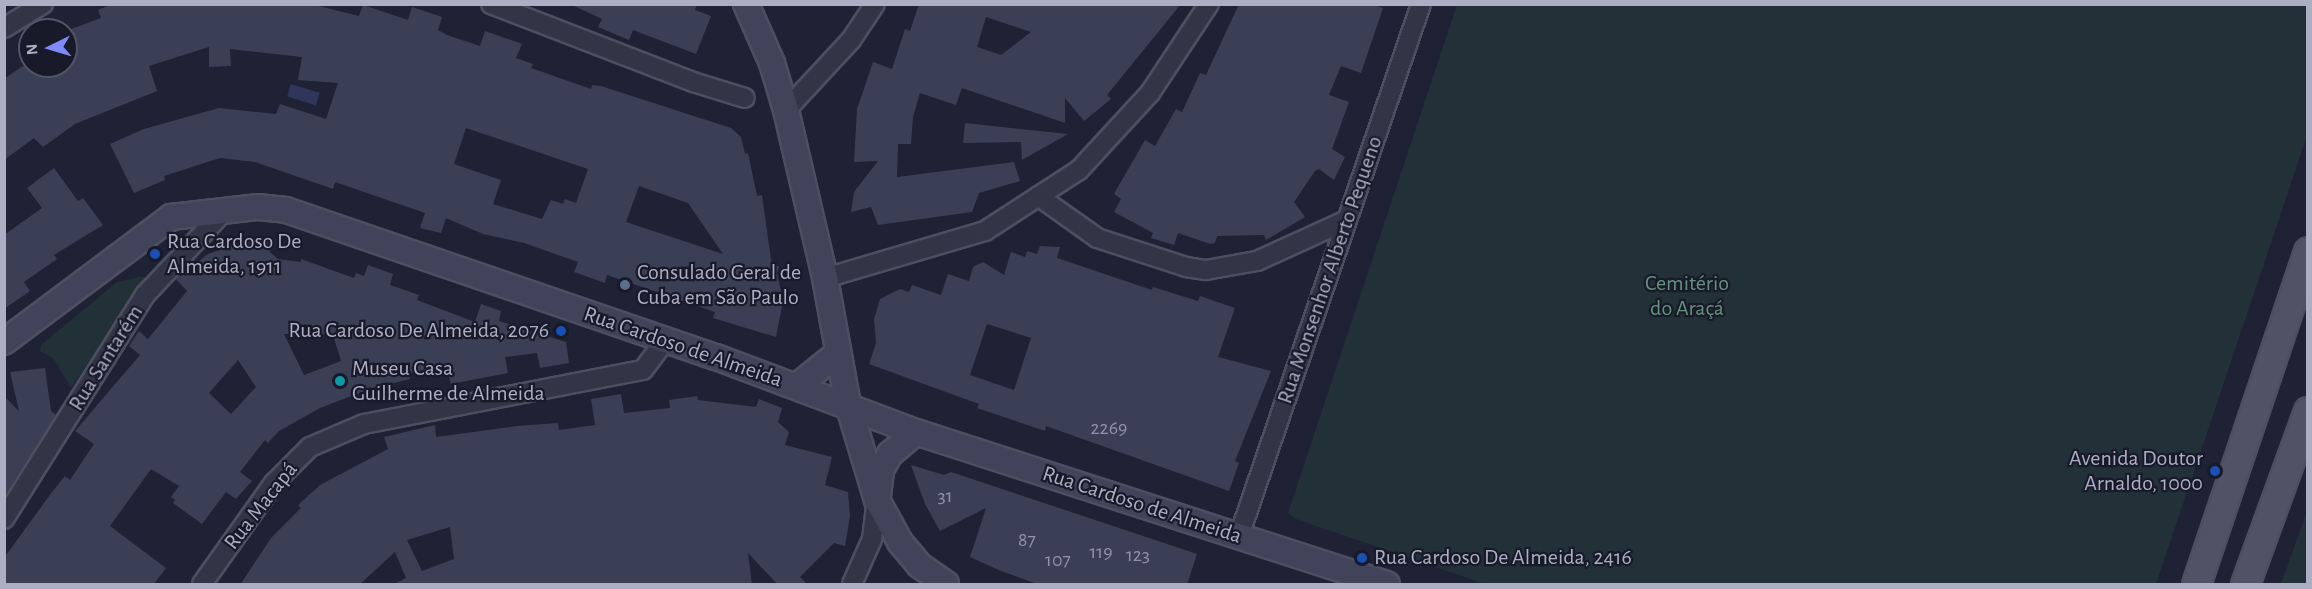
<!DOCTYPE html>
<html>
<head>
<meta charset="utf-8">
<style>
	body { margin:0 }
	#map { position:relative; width:2312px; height:589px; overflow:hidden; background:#1f2235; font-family:"Alegreya Sans",sans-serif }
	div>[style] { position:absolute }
	.green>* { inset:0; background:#223038 }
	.water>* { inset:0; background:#30365b; transform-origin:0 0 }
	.building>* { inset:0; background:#3b3f56 }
	.roads { filter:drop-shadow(2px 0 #4d4f61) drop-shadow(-2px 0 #4d4f61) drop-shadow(0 2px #4d4f61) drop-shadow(0 -2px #4d4f61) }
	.street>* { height:18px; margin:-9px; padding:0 9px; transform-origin:9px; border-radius:9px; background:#323546 }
	.secondary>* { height:24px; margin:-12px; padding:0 12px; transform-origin:12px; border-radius:12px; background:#404359 }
	.primary>* { height:27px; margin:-13.5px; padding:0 13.5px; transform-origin:13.5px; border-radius:13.5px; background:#505366 }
	.dots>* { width:16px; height:16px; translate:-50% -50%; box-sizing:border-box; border:3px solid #181a2a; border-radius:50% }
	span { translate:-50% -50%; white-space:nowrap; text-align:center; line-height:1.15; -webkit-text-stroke:4.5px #181a2a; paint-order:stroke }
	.number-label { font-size:20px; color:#9092a8 }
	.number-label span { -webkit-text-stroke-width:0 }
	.poi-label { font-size:22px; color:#acaec3 }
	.left { translate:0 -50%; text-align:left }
	.right { translate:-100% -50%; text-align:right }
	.street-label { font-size:22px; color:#acaec3 }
	.park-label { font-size:22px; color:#64937c }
	.frame { position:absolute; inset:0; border:6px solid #acaec3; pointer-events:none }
	.north { position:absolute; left:18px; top:18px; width:60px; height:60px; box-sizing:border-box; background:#181a2a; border:2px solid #535567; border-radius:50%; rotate:265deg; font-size:16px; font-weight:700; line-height:24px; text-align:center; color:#acaec3 }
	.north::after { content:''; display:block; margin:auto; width:21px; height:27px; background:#7d8af7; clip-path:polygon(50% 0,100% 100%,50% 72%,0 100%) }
</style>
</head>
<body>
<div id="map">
	<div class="green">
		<i style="clip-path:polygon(1457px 5px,2307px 5px,2307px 136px,2156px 584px,1485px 584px,1296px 519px,1288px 513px)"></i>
		<i style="clip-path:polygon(139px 277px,146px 277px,71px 388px,54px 359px,40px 351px,41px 345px,117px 282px)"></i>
		<i style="clip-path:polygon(2307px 511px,2307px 584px,2281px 584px)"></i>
	</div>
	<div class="water">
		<i style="left:291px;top:84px;width:30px;height:13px;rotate:17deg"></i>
	</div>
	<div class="building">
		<i style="clip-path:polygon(evenodd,112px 4px,311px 4px,359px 16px,363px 5px,408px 20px,412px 7px,442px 17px,438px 30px,447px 35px,480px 46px,485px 31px,522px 44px,516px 58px,533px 64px,531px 68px,591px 89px,592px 85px,601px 86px,731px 128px,741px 137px,745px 154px,748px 153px,757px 196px,762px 195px,772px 267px,779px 266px,777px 273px,783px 301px,776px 337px,713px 318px,715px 312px,607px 275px,605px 283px,574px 272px,578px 262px,524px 243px,483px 234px,446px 218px,441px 233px,420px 228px,425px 213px,335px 182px,333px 189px,255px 162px,220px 158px,164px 176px,165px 180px,134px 193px,110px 144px,144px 129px,219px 108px,276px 114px,280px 104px,326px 119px,338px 83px,298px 80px,302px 57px,230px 49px,231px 66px,209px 67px,209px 47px,149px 66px,157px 91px,75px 124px,43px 147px,34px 138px,4px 160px,4px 79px,23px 66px,66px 66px,66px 31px,101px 18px,98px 10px,112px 4px,466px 128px,588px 169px,576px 203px,565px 199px,563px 204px,551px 200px,542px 219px,493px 204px,501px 180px,454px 164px,466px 128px,112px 4px,639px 186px,688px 203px,723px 254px,626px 222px,639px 186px)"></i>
		<i style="clip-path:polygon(570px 4px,697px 4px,695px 10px,711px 16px,696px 54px,633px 30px,629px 40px,598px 27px,602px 19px)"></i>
		<i style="clip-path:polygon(evenodd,919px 4px,1181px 4px,1107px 95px,1111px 99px,1084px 121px,1065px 98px,1065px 123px,962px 88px,956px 105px,920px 93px,913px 117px,911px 144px,898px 144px,897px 177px,1014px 162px,1020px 181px,979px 193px,972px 212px,878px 225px,871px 207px,851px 212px,854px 192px,878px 161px,854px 162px,857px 109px,873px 62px,892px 69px,905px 29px,910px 31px,919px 4px,986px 17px,1031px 32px,1001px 55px,977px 47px,986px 17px)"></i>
		<i style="clip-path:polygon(1239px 4px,1371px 4px,1383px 8px,1361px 73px,1341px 66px,1329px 95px,1349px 102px,1332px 149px,1345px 157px,1334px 180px,1319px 169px,1315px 171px,1294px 202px,1305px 217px,1266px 240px,1264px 235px,1217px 236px,1215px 243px,1210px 244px,1178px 233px,1174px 245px,1151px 238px,1153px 233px,1114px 212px,1121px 199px,1114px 194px,1145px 140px,1155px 146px,1176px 109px,1182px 112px,1200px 73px,1206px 75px)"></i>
		<i style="clip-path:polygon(965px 123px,1020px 129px,1068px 134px,1022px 160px,1021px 142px,963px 143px)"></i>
		<i style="clip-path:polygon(54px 168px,78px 201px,83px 198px,103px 225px,54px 255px,57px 259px,24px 282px,30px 291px,4px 309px,4px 235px,42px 208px,27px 188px)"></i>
		<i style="clip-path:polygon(evenodd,268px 240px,270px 252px,278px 259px,301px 262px,301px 259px,354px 278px,356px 273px,364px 276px,368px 265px,393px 274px,390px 285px,419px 295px,417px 300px,475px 322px,481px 304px,501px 311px,499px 321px,566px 342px,569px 363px,540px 368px,537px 353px,505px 357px,508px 373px,451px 384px,446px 365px,409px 373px,410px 379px,370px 389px,320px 408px,279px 431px,268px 443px,265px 440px,240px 472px,252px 481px,236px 499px,226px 492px,202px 524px,173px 503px,175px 500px,171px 497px,179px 486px,151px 469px,110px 526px,166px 568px,153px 585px,4px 585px,4px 558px,52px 492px,65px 476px,70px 480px,94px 444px,75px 431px,140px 355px,129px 346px,139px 331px,148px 339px,187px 291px,176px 279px,208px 254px,239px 243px,268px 240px,284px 334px,333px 335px,341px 361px,304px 375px,284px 334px,268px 240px,238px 360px,256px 387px,231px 414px,209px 393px,238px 360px)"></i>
		<i style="clip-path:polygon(evenodd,1040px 246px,1060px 247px,1057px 258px,1152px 290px,1153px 287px,1198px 301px,1200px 296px,1235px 308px,1218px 357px,1271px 371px,1235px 461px,1239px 463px,1229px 491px,1046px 426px,1045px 431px,977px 408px,979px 404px,869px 364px,876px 343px,874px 319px,880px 299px,900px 289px,909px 292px,912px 285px,941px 295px,948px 274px,969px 281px,973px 267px,983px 262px,1004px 275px,1011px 252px,1025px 257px,1027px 251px,1037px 254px,1040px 246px,987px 324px,1031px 338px,1014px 390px,970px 375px,987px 324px)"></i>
		<i style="clip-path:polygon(45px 368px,51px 411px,56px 415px,4px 497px,4px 396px,19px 411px,10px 372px)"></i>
		<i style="clip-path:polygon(evenodd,621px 394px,624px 413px,670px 408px,669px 400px,697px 396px,698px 400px,756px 407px,759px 399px,782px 408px,778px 422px,789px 432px,785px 445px,832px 457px,825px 485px,848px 492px,850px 516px,845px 546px,834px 543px,800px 577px,808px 585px,778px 585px,748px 553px,752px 585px,392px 585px,406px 578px,395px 552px,359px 585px,240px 585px,271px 538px,301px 508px,298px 505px,320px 485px,388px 449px,384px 437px,435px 425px,436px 437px,517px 426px,558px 423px,559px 430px,595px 425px,591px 399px,621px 394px,450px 527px,454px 559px,422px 571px,407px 540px,450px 527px)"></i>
		<i style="clip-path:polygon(911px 465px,944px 475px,951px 472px,1197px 554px,1187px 585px,1040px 585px,1001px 571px,970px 557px,986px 508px,940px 531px,925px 504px)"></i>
	</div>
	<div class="roads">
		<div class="street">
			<i style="left:491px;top:4px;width:217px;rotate:21.1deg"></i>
			<i style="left:693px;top:82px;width:54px;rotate:17.1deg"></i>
			<i style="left:4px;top:28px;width:46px;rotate:-31.6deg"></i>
			<i style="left:786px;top:110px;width:96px;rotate:-47.1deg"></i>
			<i style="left:851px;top:40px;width:43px;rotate:-56.3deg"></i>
			<i style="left:1038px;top:196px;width:72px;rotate:35.4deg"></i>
			<i style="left:1097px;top:238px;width:94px;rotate:18deg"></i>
			<i style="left:1186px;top:267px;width:20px;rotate:9deg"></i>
			<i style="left:1206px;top:270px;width:52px;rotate:-10deg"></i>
			<i style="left:1257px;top:261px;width:99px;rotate:-24.5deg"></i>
			<i style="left:825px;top:278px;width:167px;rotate:-16.4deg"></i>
			<i style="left:985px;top:231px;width:112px;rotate:-33deg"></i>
			<i style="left:1079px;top:170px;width:105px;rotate:-47.3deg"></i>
			<i style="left:1150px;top:93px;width:107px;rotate:-56.5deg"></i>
			<i style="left:4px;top:519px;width:265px;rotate:-57.8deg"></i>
			<i style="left:145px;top:295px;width:117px;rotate:-46.7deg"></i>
			<i style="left:1239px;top:536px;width:562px;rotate:-71.11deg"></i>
			<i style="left:202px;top:584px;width:124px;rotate:-54.5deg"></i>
			<i style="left:274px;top:483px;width:51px;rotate:-45deg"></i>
			<i style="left:310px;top:447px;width:59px;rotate:-23.1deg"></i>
			<i style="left:364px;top:424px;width:284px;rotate:-11deg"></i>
			<i style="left:643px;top:370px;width:38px;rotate:-53deg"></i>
			<i style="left:852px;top:584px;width:49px;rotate:-66deg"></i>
			<i style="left:872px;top:539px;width:39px;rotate:-83deg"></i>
		</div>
		<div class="secondary">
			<i style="left:746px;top:4px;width:64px;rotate:66.2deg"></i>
			<i style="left:772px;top:63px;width:49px;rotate:73.4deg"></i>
			<i style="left:786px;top:110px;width:172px;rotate:76.9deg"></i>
			<i style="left:825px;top:278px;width:128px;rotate:79.7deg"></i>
			<i style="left:848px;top:404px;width:100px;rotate:73.2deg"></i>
			<i style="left:877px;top:500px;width:48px;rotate:61.3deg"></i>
			<i style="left:900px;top:542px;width:30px;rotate:50deg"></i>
			<i style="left:919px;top:565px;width:33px;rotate:35deg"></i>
			<i style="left:4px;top:342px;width:209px;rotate:-36.8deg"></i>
			<i style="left:171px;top:217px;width:88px;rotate:-6.6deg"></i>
			<i style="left:258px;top:207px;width:28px;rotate:6deg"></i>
			<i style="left:286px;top:210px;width:454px;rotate:18.9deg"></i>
			<i style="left:716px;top:357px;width:214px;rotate:20.6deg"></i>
			<i style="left:916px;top:432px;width:495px;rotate:17.9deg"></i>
			<i style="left:797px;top:386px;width:53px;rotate:-38.8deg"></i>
			<i style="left:878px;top:496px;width:26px;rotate:-83deg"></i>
			<i style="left:881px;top:470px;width:18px;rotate:-61deg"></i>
			<i style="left:890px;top:454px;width:34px;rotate:-40deg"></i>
		</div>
		<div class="primary">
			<i style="left:2196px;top:584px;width:351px;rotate:-71.4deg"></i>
			<i style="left:2245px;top:584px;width:184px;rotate:-70deg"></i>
		</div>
	</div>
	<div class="dots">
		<i style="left:155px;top:254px;background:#1a4fb4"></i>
		<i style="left:625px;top:285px;background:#5c6f8a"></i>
		<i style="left:561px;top:331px;background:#1a4fb4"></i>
		<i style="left:340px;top:381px;background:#0f9aa8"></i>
		<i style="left:2215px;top:471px;background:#1a4fb4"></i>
		<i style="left:1362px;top:558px;background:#1a4fb4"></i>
	</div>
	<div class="number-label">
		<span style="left:1109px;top:428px">2269</span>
		<span style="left:945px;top:496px">31</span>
		<span style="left:1027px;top:540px">87</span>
		<span style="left:1101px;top:552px">119</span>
		<span style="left:1138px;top:555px">123</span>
		<span style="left:1058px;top:560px">107</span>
	</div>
	<div class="poi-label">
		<span class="left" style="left:167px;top:254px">Rua Cardoso De<br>Almeida, 1911</span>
		<span class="left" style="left:637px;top:285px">Consulado Geral de<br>Cuba em São Paulo</span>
		<span class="right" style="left:549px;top:331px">Rua Cardoso De Almeida, 2076</span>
		<span class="left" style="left:352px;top:381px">Museu Casa<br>Guilherme de Almeida</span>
		<span class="right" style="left:2203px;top:471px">Avenida Doutor<br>Arnaldo, 1000</span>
		<span class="left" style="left:1374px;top:558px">Rua Cardoso De Almeida, 2416</span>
	</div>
	<div class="street-label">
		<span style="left:1330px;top:270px;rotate:-71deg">Rua Monsenhor Alberto Pequeno</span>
		<span style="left:683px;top:347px;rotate:19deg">Rua Cardoso de Almeida</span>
		<span style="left:106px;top:358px;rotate:-58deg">Rua Santarém</span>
		<span style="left:1142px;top:505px;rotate:18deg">Rua Cardoso de Almeida</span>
		<span style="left:261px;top:506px;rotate:-52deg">Rua Macapá</span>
	</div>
	<div class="park-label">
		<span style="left:1687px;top:296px">Cemitério<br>do Araçá</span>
	</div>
	<div class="frame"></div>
	<div class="north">N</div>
</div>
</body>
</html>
